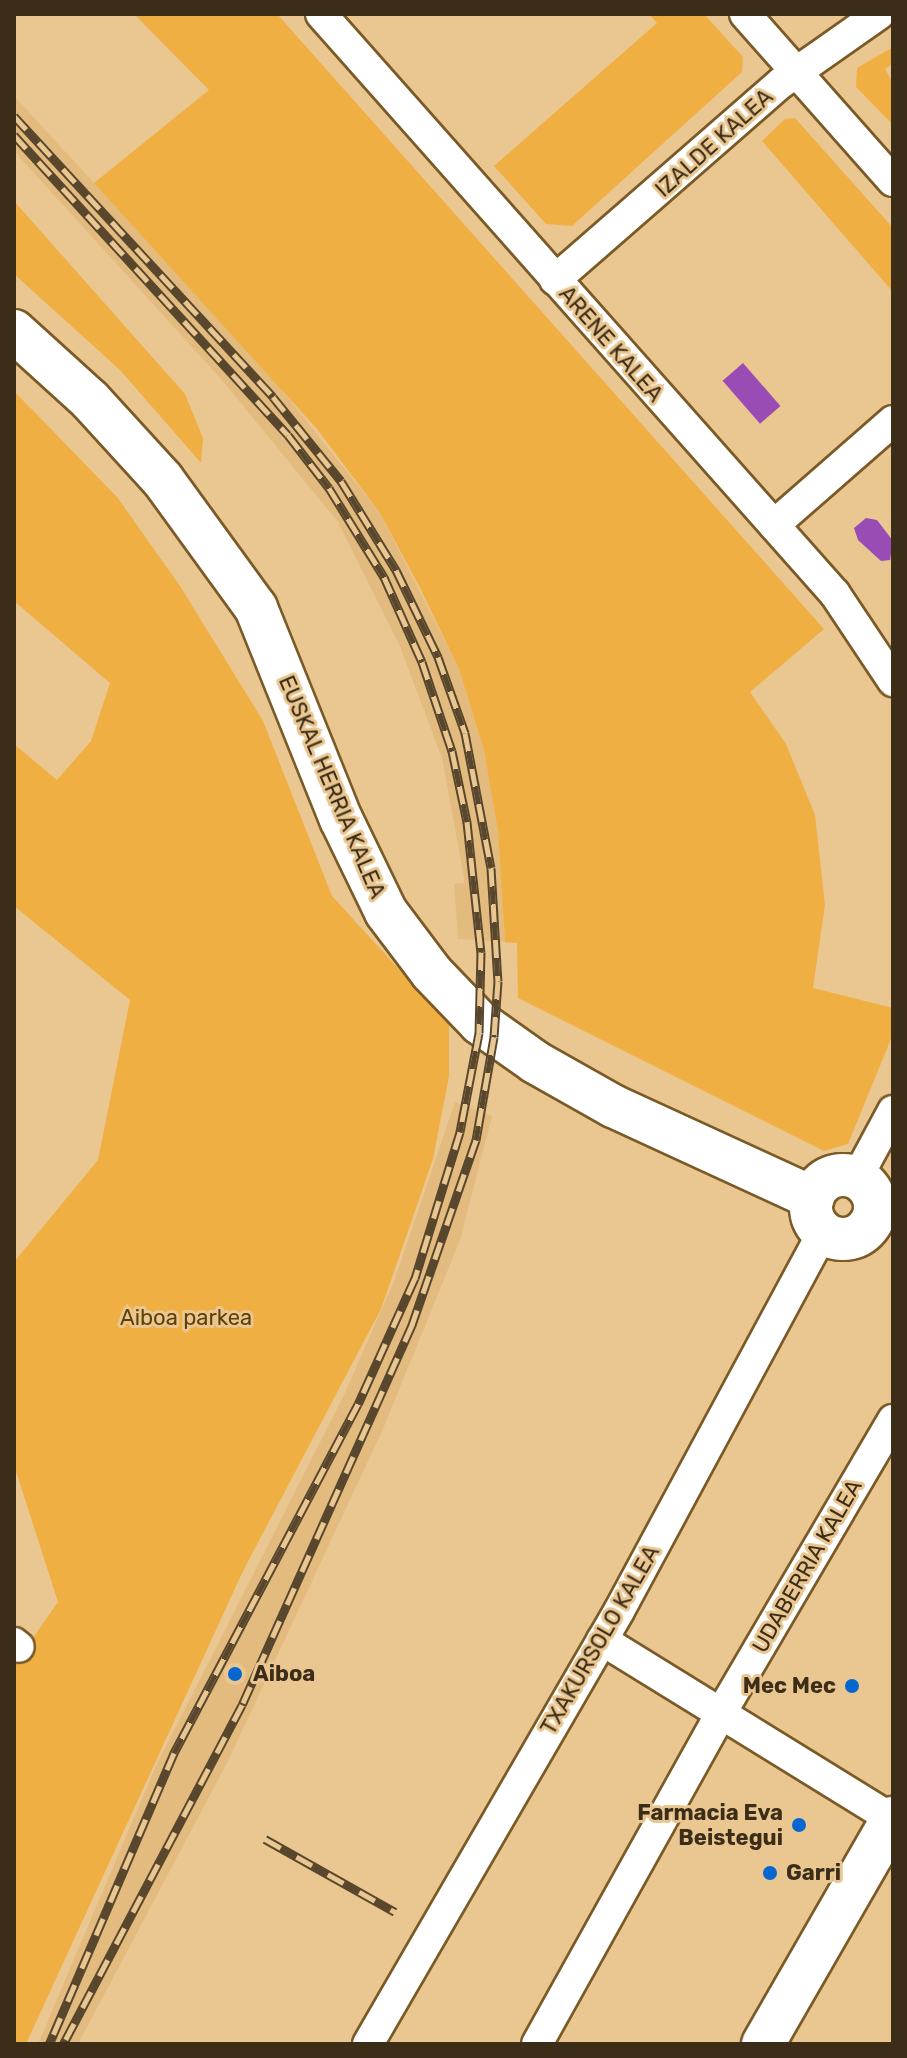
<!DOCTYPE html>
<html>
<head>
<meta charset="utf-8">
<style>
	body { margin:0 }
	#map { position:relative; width:907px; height:2058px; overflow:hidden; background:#eac691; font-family:Rubik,sans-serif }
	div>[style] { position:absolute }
	.built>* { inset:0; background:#e4bb7f }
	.green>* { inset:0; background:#f0af43 }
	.water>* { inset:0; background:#994cb3; transform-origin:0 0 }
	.roads { filter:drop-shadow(2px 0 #7a5a26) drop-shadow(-2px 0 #7a5a26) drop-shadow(0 2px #7a5a26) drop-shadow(0 -2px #7a5a26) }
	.street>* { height:30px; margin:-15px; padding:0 15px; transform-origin:15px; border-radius:15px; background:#fff }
	.secondary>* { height:42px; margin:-21px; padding:0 21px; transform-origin:21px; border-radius:21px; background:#fff }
	.secondary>.ring { margin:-21px; padding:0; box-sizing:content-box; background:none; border:42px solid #fff; border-radius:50% }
	.rail>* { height:9px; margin-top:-4.5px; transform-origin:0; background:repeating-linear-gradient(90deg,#eac691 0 18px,#58472c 0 36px); box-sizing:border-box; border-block:2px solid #58472c }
	.dots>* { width:22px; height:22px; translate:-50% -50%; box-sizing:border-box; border:4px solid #eac691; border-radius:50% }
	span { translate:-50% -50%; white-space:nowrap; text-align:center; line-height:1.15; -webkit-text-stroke:6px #eac691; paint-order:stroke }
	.street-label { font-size:22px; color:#3b2d18 }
	.park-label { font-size:22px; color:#5f4107 }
	.poi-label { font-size:22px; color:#3b2d18; font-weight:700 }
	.left { translate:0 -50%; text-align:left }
	.right { translate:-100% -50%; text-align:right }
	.frame { position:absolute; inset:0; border:16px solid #3b2d18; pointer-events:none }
</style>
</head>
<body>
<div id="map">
	<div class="built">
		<i style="clip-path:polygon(14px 96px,259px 362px,380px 513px,459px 669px,484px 750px,498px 832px,505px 942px,458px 939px,454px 884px,465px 883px,442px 758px,399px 644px,338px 522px,222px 380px,14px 151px)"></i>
		<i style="clip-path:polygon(455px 1102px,492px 1116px,460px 1240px,383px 1429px,227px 1763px,78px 2044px,38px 2044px,155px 1768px,344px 1395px,395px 1279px)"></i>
	</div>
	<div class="green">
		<i style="clip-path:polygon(134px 14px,277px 14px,824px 629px,750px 692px,786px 744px,815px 815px,825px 905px,813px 988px,893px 1008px,893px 1034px,848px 1144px,824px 1151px,518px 998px,517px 943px,505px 942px,498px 832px,484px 750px,459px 669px,420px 588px,380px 513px,317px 429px,94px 183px,209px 90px)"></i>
		<i style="clip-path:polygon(649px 14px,704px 14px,743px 57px,742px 72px,572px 226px,546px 224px,494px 166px,657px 23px)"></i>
		<i style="clip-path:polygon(893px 47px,893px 64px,885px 69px,893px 83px,893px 125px,856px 87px,857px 68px)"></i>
		<i style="clip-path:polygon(795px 118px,893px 228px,893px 292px,762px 141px,785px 119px)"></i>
		<i style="clip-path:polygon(14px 201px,185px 394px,203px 438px,201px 463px,120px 370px,14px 274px)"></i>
		<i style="clip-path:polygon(14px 391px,117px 497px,180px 586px,263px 721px,332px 896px,449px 1024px,449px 1076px,433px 1159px,381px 1309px,243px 1571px,26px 2044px,14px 2044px,14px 1665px,58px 1602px,14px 1465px,14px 1262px,98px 1160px,130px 1000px,14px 906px,14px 744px,57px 780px,91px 741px,110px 683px,14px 601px)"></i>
	</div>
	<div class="water">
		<i style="left:743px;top:363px;width:57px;height:27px;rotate:49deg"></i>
		<i style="clip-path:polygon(866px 518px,877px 520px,893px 541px,890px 560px,881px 561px,858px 540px,854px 528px)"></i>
	</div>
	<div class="roads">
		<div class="street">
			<i style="left:321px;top:14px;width:775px;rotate:48.45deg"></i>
			<i style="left:835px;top:594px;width:105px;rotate:56.3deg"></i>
			<i style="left:745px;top:14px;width:223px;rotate:48.5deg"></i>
			<i style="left:555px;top:280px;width:300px;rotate:-41.1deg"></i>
			<i style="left:781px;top:83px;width:120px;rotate:-35.1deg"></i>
			<i style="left:774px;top:525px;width:158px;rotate:-41.2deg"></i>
			<i style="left:858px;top:1176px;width:74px;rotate:-61.7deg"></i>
			<i style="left:602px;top:1640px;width:341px;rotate:31.7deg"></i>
			<i style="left:14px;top:1643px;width:6px;rotate:39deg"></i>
			<i style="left:368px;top:2044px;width:500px;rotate:-59.9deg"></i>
			<i style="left:619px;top:1611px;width:430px;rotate:-61.7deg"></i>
			<i style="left:537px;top:2044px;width:379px;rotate:-60.9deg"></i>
			<i style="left:721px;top:1713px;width:340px;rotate:-59.6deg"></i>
		</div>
		<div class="secondary">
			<i style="left:14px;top:331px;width:103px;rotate:42.2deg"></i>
			<i style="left:90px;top:400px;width:108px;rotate:47.6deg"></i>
			<i style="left:163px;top:480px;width:158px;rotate:54deg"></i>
			<i style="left:256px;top:608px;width:227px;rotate:68.1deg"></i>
			<i style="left:341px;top:819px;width:103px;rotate:64.2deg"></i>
			<i style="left:386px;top:912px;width:76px;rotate:53deg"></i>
			<i style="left:432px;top:973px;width:69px;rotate:46.2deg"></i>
			<i style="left:480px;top:1023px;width:67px;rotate:35.3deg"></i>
			<i style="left:535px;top:1062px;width:90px;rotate:29.4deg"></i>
			<i style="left:613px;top:1106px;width:220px;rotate:24.7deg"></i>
			<i class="ring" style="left:811px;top:1175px;width:22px;height:22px"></i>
			<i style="left:763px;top:2044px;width:261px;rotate:-60.1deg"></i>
		</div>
	</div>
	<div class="rail">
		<i style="left:14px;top:116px;width:382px;rotate:47.3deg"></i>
		<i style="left:273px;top:397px;width:108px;rotate:51deg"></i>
		<i style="left:341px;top:481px;width:105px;rotate:58.3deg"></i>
		<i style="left:396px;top:570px;width:97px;rotate:64.2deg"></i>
		<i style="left:438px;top:657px;width:81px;rotate:70.4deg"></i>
		<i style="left:465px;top:733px;width:137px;rotate:79.1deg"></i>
		<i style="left:491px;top:868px;width:113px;rotate:86.5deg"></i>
		<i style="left:498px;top:981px;width:56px;rotate:94.1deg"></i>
		<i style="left:494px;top:1037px;width:105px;rotate:99.9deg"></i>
		<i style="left:476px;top:1140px;width:196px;rotate:109.1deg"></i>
		<i style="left:412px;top:1325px;width:416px;rotate:114.1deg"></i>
		<i style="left:242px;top:1705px;width:383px;rotate:117.8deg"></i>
		<i style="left:14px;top:135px;width:406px;rotate:47.6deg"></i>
		<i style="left:288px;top:435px;width:67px;rotate:52.3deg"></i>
		<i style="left:329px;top:488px;width:105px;rotate:58.3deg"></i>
		<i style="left:384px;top:577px;width:93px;rotate:65.9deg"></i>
		<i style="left:422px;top:662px;width:94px;rotate:71.4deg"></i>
		<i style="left:452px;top:751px;width:73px;rotate:78.1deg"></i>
		<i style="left:467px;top:822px;width:131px;rotate:83.9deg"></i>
		<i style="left:481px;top:952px;width:81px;rotate:91.4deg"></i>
		<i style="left:479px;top:1033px;width:101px;rotate:100.9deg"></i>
		<i style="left:460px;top:1132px;width:153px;rotate:107.1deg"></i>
		<i style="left:415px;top:1278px;width:138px;rotate:114.3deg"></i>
		<i style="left:358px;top:1404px;width:395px;rotate:117.8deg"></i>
		<i style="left:174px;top:1753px;width:317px;rotate:113.2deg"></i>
		<i style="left:265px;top:1839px;width:149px;rotate:29.3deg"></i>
	</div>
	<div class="dots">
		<i style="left:235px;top:1674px;background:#0767d0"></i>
		<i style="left:852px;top:1686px;background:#0767d0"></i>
		<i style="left:799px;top:1825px;background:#0767d0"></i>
		<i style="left:770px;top:1873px;background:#0767d0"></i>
	</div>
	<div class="street-label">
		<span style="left:714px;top:143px;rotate:-42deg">IZALDE KALEA</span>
		<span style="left:611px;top:344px;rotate:49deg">ARENE KALEA</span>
		<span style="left:332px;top:787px;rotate:67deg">EUSKAL HERRIA KALEA</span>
		<span style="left:807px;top:1566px;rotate:-60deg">UDABERRIA KALEA</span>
		<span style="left:600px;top:1640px;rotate:-60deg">TXAKURSOLO KALEA</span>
	</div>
	<div class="park-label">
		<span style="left:186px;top:1318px">Aiboa parkea</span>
	</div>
	<div class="poi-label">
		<span class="left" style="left:253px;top:1674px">Aiboa</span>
		<span class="right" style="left:836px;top:1686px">Mec Mec</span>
		<span class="right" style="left:783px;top:1825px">Farmacia Eva<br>Beistegui</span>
		<span class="left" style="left:786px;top:1873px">Garri</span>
	</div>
	<div class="frame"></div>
</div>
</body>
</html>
